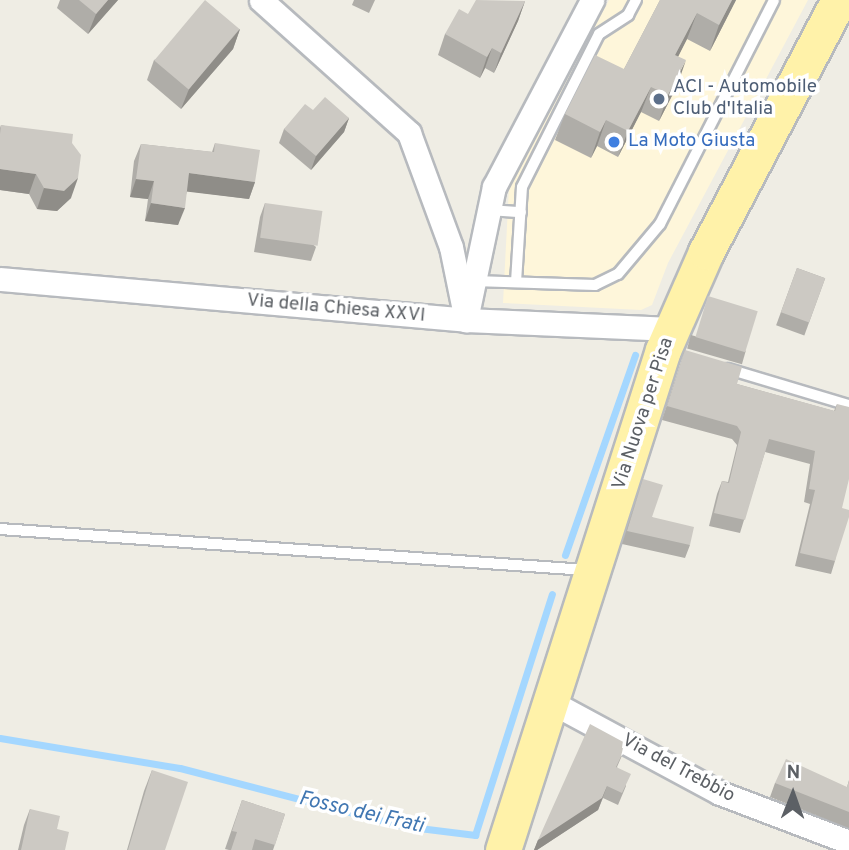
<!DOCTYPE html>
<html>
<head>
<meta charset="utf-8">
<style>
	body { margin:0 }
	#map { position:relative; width:849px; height:850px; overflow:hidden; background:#efede4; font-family:Overpass,sans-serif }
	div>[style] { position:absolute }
	.commercial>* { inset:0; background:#fef6da }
	.stream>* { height:7px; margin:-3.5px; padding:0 3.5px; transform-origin:3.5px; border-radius:3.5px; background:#a4d7ff }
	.roads { filter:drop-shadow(2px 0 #b7babe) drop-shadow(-2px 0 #b7babe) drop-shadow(0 2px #b7babe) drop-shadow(0 -2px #b7babe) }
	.lane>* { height:10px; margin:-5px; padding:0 5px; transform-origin:5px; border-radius:5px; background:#fff }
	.street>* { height:23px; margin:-11.5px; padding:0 11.5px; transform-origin:11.5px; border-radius:11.5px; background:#fff }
	.primary>* { height:35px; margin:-17.5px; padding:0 17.5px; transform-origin:17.5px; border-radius:17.5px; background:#fff2a9 }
	.wall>* { inset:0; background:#afada8; transform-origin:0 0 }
	.shaded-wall>* { inset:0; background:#8f8d88 }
	.building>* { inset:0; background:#ccc9c3; transform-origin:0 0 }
	.dots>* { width:19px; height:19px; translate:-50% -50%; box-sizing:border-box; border:4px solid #fff; border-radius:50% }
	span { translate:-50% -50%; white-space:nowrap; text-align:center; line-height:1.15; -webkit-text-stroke:7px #fff; paint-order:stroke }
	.service-label { font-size:19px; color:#4e5e75 }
	.left { translate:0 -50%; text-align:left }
	.shop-label { font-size:19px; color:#366cbe }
	.street-label { font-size:19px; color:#5c6065 }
	.water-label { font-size:21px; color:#4177b2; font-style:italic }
	.north { position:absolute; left:758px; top:759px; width:70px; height:70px; -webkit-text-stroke:5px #fff; paint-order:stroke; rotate:1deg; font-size:19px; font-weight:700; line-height:28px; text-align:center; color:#5c6065 }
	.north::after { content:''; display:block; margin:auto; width:24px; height:32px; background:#5c6065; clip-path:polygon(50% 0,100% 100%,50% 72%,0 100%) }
</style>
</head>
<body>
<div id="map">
	<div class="commercial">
		<i style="clip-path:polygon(609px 0,808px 0,668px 263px,652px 305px,641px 310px,503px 303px,509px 187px)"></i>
	</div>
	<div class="stream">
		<i style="left:565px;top:555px;width:212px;rotate:-70.7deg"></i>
		<i style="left:0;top:738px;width:182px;rotate:9.5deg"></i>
		<i style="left:180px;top:768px;width:230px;rotate:14.6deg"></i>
		<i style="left:403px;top:826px;width:73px;rotate:7.1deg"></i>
		<i style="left:475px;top:835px;width:253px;rotate:-72.3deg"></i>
	</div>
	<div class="roads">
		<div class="lane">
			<i style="left:489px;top:210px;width:32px;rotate:4deg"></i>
			<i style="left:474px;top:281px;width:121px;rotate:1.9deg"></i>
			<i style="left:595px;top:285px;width:25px;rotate:-26deg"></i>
			<i style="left:618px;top:274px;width:65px;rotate:-50deg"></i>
			<i style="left:660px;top:224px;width:251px;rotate:-63deg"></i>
			<i style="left:516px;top:282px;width:95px;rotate:-86.4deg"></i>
			<i style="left:522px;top:187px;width:171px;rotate:-63.3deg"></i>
			<i style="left:599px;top:34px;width:35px;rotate:-33deg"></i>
			<i style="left:628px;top:15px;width:17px;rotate:-62deg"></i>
			<i style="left:728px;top:369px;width:126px;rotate:16.6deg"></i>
			<i style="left:0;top:529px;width:588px;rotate:4deg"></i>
		</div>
		<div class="street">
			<i style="left:261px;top:0;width:199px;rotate:41.9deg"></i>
			<i style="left:409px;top:133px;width:121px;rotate:69.8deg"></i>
			<i style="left:451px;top:247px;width:75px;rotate:78.4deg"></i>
			<i style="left:0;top:279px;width:468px;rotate:5deg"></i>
			<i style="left:466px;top:320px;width:206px;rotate:2.5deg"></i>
			<i style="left:468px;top:310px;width:126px;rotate:-78.1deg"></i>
			<i style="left:494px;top:187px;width:211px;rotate:-62.3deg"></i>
			<i style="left:551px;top:702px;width:192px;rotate:28.3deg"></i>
			<i style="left:720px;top:793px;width:138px;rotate:20.8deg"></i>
		</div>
		<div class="primary">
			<i style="left:503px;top:850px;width:525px;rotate:-72.26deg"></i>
			<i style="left:663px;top:350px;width:107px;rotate:-66.3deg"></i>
			<i style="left:706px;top:252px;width:285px;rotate:-62.2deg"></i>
		</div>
	</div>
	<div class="wall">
		<i style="clip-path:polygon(60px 0,118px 0,88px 34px,57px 8px)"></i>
		<i style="clip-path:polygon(354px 0,375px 0,369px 13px,352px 5px)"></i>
		<i style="clip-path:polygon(660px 0,736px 0,710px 51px,687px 39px,678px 56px,677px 86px,659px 121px,641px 112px,618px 157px,597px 146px,591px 158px,555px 140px,565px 114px,624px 69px)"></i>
		<i style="clip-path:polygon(525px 1px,518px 21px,494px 73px,485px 68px,480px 78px,438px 55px,445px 34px,468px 14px)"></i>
		<i style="clip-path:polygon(240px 29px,233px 49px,181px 109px,147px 80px,154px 60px)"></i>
		<i style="clip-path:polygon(313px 110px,349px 118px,344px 132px,311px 170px,279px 143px,284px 129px)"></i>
		<i style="clip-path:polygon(1px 125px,72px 143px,71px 198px,57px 211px,37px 209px,29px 194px,0 190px,0 128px)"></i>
		<i style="clip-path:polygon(215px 143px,255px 182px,249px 199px,187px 191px,178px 225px,145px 221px,148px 199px,130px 197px,134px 161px,141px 144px,212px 152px)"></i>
		<i style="clip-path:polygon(265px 203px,316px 247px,311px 261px,254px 252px,260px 217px)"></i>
		<i style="left:797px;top:268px;width:30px;height:61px;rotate:20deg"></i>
		<i style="left:691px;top:335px;width:57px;height:14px;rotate:16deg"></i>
		<i style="clip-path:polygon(685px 350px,737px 384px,834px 411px,837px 404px,842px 508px,835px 561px,831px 574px,795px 566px,810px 504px,804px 502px,810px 464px,765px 452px,740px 533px,709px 526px,717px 494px,722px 481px,728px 482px,737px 445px,732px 439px,662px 420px)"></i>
		<i style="clip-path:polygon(643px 479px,652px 517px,690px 545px,685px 558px,622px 544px)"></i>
		<i style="clip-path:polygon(627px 744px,617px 767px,626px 786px,618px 805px,603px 798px,598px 810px,537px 850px,534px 850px,538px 840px)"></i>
		<i style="clip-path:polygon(152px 770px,165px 850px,127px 850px,144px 791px)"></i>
		<i style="clip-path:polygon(849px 780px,849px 828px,770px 797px,775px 783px,847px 787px)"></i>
		<i style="clip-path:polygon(242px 800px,285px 814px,273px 850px,229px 850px,225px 849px)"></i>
		<i style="clip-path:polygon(30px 809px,57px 829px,65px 850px,18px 850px,24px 825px)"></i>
	</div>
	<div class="shaded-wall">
		<i style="clip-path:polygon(108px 0,118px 0,88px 34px,96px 14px)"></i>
		<i style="clip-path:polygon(732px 0,736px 0,710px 51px,719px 25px)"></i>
		<i style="clip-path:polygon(525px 1px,518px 21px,494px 73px,501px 53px)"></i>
		<i style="clip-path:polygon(697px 13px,687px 39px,666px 81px,675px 55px)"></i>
		<i style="clip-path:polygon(240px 29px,233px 49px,181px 109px,189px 89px)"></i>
		<i style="clip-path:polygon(492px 48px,485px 68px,480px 78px,487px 57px)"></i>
		<i style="clip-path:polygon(686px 60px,677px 86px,659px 121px,668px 95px)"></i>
		<i style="clip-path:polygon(651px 87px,641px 112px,618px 157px,628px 131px)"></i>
		<i style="clip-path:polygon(349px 118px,344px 132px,311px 170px,316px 156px)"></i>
		<i style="clip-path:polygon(606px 120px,597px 146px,591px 158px,600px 132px)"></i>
		<i style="clip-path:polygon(0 169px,36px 174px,29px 194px,0 190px)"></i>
		<i style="clip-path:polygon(189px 173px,255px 182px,249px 199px,182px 191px)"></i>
		<i style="clip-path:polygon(78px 178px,71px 198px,57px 211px,37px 209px,44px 188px)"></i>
		<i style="clip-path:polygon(136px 179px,154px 181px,148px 199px,130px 197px)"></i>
		<i style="clip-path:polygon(151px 203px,185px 208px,178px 225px,145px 221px)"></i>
		<i style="clip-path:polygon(607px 786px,598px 810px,537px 850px,534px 850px,538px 840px)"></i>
	</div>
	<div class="building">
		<i style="clip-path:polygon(79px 0,108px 0,96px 14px)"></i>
		<i style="left:205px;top:0;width:45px;height:79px;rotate:40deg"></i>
		<i style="clip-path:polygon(476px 0,525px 1px,501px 53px,492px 48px,487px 57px,445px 34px,459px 9px,468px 14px)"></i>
		<i style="clip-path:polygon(660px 0,732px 0,719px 25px,697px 13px,675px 55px,686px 60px,668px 95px,651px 87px,628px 131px,606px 120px,600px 132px,565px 114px,595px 55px,624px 69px)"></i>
		<i style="clip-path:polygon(325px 97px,349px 118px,316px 156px,284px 129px,305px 104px,313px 110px)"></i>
		<i style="clip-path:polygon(1px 125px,73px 134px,72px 143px,81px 155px,78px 178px,64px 191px,44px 188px,36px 174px,0 169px,0 134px)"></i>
		<i style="clip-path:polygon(215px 143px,260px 150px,255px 182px,189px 173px,185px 208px,151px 203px,154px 181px,136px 179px,141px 144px,214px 152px)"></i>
		<i style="left:265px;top:203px;width:58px;height:35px;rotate:8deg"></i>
		<i style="left:797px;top:268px;width:30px;height:47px;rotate:20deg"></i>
		<i style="left:708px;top:296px;width:52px;height:43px;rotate:17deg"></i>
		<i style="clip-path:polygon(685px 350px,742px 367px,737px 384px,835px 411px,837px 404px,849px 407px,849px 479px,842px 508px,849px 510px,849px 517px,835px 561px,800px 553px,815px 490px,809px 489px,815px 451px,769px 439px,745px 520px,714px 513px,722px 481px,729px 483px,741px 432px,737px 426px,667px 406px)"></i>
		<i style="clip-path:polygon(643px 479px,663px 485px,652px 517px,694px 527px,690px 545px,627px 531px)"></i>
		<i style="clip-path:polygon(590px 724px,627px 744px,616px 767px,631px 774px,622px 793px,607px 786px,602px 798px,538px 840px)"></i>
		<i style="clip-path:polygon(786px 759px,847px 787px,849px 781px,849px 812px,775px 783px)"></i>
		<i style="clip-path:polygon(152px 770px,188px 782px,165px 850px,128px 850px)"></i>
		<i style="clip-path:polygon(242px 800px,285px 814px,275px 845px,255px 839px,252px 850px,231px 850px,237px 832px,232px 831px)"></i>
		<i style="clip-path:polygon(30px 809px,60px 816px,57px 829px,69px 832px,65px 850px,21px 850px)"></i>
	</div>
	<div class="dots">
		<i style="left:659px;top:99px;background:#5c6f8a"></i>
		<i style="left:614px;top:142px;background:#3f7fe0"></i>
	</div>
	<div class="service-label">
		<span class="left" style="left:673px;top:99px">ACI - Automobile<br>Club d'Italia</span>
	</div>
	<div class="shop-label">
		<span class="left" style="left:628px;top:142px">La Moto Giusta</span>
	</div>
	<div class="street-label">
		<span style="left:336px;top:309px;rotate:5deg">Via della Chiesa XXVI</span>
		<span style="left:644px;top:414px;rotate:-72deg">Via Nuova per Pisa</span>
		<span style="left:678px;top:769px;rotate:28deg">Via del Trebbio</span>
	</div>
	<div class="water-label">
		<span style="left:361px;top:813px;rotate:13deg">Fosso dei Frati</span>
	</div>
	<div class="north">N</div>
</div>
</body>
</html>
